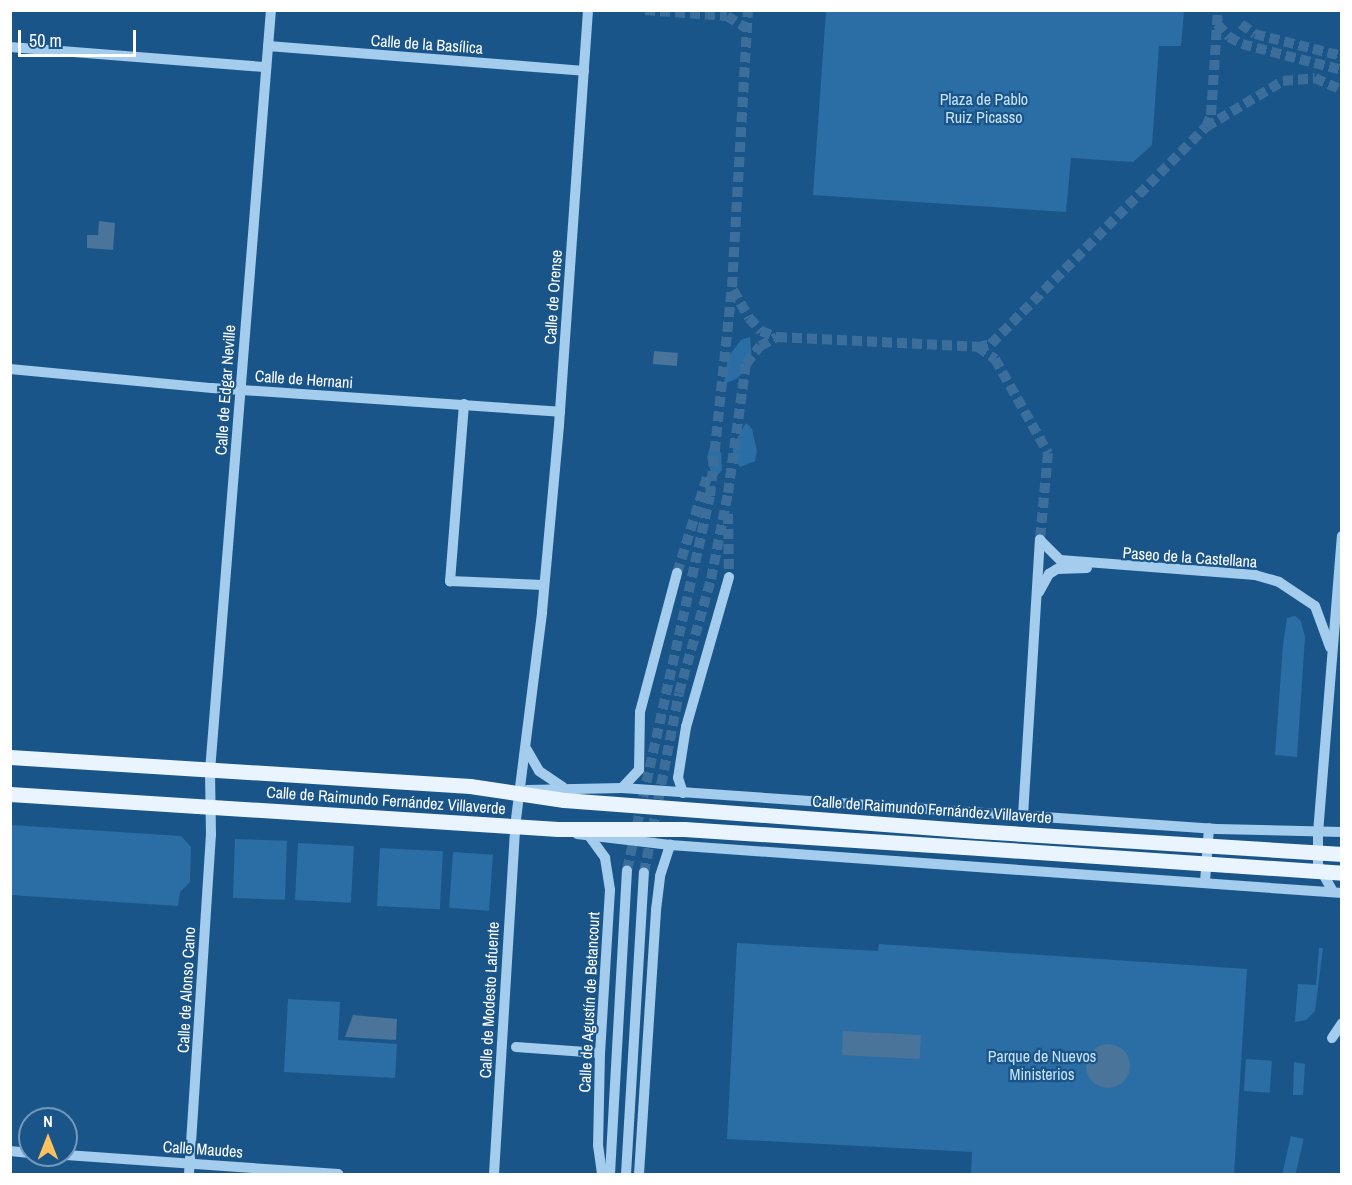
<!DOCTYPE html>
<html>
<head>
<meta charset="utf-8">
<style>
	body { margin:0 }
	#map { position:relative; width:1352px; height:1185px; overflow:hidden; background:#1a5589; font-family:"Archivo Narrow",sans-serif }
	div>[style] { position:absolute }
	.green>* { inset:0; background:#2a6ea5; transform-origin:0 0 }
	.water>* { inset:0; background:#4a749a; transform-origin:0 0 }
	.round { border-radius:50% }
	.minor-tunnel>* { height:10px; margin-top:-5px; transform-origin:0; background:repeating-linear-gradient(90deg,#3c6e9b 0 10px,transparent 0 15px) }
	.minor>* { height:10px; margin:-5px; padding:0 5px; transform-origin:5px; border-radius:5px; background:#a3cced }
	.major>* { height:15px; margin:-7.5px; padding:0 7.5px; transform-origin:7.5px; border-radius:7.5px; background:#e9f4ff }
	.major-bridge>* { height:15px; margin:-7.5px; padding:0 7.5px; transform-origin:7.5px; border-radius:7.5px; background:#e9f4ff }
	span { translate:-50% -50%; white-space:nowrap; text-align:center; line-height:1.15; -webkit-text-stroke:4.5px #1a5589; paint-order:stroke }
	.street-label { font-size:16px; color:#fff }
	.park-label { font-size:16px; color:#c8e3f9 }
	.frame { position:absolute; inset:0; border:12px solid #fff; pointer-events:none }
	.north { position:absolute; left:18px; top:1107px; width:60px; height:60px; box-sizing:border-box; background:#1a5589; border:2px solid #7699b8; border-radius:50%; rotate:0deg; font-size:16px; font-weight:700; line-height:24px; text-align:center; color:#fff }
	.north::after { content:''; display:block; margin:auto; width:21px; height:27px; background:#ffc15f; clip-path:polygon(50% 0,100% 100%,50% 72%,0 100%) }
	.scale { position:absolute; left:18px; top:30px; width:118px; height:27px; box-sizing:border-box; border:3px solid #fff; border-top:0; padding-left:8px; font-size:18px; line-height:21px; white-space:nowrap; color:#fff; -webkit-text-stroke:4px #1a5589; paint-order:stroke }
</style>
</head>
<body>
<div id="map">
	<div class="green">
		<i style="clip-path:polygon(826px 11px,826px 10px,1184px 11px,1181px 46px,1159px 46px,1152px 145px,1133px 162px,1071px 158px,1066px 212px,813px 195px)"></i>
		<i style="clip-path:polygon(750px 337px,752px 361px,738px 378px,724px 384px,728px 357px,741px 340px)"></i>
		<i style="clip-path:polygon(746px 423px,752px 429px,757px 451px,755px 461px,740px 467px,733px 458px,733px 445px)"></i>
		<i style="clip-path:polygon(712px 441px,721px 453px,722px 470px,717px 476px,711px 472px,707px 457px)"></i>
		<i style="clip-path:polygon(1295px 616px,1301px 621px,1305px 637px,1297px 757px,1275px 755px,1283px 645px,1287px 618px)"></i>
		<i style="clip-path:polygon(11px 825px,181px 836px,191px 847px,190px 882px,180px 892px,178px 906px,11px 895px)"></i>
		<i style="left:235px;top:839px;width:52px;height:59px;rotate:2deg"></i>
		<i style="left:298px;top:843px;width:56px;height:57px;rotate:3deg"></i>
		<i style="left:380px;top:848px;width:63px;height:58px;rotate:3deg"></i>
		<i style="left:453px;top:852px;width:40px;height:56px;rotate:4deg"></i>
		<i style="clip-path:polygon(737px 943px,878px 951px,879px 944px,1247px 969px,1234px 1174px,971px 1174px,972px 1152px,727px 1139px)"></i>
		<i style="clip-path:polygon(1319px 948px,1323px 948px,1315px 1011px,1306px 1020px,1295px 1022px,1298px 984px,1316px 985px)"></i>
		<i style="clip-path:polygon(288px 999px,340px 1002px,338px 1040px,397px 1044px,395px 1078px,284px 1072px)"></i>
		<i style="left:1246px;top:1059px;width:26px;height:32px;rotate:4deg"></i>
		<i style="clip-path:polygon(1294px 1062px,1305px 1064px,1303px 1095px,1293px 1095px)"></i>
		<i style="left:1291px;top:1136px;width:13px;height:38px;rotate:13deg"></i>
	</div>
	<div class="water">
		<i style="clip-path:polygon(99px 221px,115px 223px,113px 250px,87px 248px,87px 235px,98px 235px)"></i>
		<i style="left:654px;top:351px;width:24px;height:13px;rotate:5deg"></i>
		<i style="clip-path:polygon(353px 1015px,397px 1019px,396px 1040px,345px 1037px)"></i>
		<i style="left:843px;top:1031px;width:78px;height:24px;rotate:3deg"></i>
		<i class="round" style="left:1086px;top:1044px;width:44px;height:44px"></i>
	</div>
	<div class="minor-tunnel">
		<i style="left:645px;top:10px;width:82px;rotate:4.2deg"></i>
		<i style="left:727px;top:16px;width:22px;rotate:32deg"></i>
		<i style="left:1217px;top:24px;width:18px;rotate:47deg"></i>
		<i style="left:1229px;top:37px;width:15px;rotate:28deg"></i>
		<i style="left:1242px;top:44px;width:103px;rotate:14.6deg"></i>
		<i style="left:1241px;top:24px;width:17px;rotate:36deg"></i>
		<i style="left:1255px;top:34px;width:90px;rotate:14.2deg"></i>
		<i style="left:1206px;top:127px;width:90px;rotate:-30.9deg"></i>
		<i style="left:1283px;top:81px;width:32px;rotate:-5deg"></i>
		<i style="left:1315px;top:78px;width:30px;rotate:24deg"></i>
		<i style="left:733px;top:290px;width:32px;rotate:60deg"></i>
		<i style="left:749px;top:318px;width:18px;rotate:47deg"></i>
		<i style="left:761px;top:331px;width:17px;rotate:21deg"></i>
		<i style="left:777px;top:337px;width:201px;rotate:2.8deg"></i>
		<i style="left:978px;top:347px;width:13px;rotate:-13deg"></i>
		<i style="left:991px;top:344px;width:305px;rotate:-45.3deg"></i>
		<i style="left:1206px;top:127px;width:13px;rotate:-67deg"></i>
		<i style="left:1211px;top:115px;width:105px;rotate:-86.2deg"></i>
		<i style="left:978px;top:347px;width:21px;rotate:35deg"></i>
		<i style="left:995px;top:359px;width:108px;rotate:60.6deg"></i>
		<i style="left:1048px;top:453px;width:87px;rotate:95.3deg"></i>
		<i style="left:728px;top:514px;width:63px;rotate:89.1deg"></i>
		<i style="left:677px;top:573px;width:104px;rotate:-72.6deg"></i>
		<i style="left:627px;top:870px;width:383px;rotate:-77.5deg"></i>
		<i style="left:710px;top:496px;width:210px;rotate:-84deg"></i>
		<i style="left:732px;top:287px;width:277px;rotate:-86.7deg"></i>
		<i style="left:644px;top:873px;width:183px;rotate:-79deg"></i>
		<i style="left:679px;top:693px;width:118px;rotate:-74.3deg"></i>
		<i style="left:711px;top:579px;width:88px;rotate:-78.8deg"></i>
		<i style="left:728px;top:493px;width:130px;rotate:-82.1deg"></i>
		<i style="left:746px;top:364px;width:23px;rotate:-52deg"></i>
		<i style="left:760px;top:346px;width:19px;rotate:-28deg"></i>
	</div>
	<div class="minor">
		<i style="left:268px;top:46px;width:317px;rotate:4.5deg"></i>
		<i style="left:10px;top:47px;width:257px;rotate:4.5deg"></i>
		<i style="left:10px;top:369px;width:203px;rotate:5.4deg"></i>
		<i style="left:212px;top:388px;width:349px;rotate:3.9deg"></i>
		<i style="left:464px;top:404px;width:178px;rotate:94.5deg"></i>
		<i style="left:450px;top:581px;width:93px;rotate:2.5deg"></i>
		<i style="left:1040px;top:540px;width:28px;rotate:45deg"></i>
		<i style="left:1060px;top:560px;width:196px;rotate:4.4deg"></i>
		<i style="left:1255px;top:575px;width:25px;rotate:16deg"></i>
		<i style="left:1279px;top:582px;width:43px;rotate:33.7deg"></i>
		<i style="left:1315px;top:606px;width:44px;rotate:69.9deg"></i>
		<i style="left:1039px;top:592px;width:21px;rotate:-61deg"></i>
		<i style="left:1049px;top:574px;width:9px;rotate:-32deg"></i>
		<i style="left:1057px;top:569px;width:30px;rotate:-2deg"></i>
		<i style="left:527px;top:750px;width:24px;rotate:60deg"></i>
		<i style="left:539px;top:771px;width:29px;rotate:34deg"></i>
		<i style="left:622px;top:788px;width:25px;rotate:-47deg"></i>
		<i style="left:639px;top:770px;width:58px;rotate:-89deg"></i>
		<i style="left:640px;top:712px;width:144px;rotate:-75.1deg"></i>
		<i style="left:527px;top:790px;width:95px;rotate:-1.2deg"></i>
		<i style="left:622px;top:788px;width:596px;rotate:3.94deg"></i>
		<i style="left:1217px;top:829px;width:125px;rotate:1.4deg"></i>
		<i style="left:683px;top:793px;width:16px;rotate:-108deg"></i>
		<i style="left:678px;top:778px;width:52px;rotate:-81.1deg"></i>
		<i style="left:686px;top:727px;width:156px;rotate:-74deg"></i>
		<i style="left:1023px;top:816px;width:277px;rotate:-86.5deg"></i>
		<i style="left:577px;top:834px;width:94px;rotate:6.7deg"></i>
		<i style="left:670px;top:845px;width:674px;rotate:4.09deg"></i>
		<i style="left:590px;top:837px;width:26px;rotate:54deg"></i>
		<i style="left:605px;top:858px;width:32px;rotate:81deg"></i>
		<i style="left:610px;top:890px;width:163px;rotate:93.5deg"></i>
		<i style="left:600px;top:1053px;width:92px;rotate:91.2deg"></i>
		<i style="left:598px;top:1145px;width:29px;rotate:82deg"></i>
		<i style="left:1205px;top:882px;width:54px;rotate:-85.8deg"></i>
		<i style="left:1332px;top:890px;width:29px;rotate:-119deg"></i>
		<i style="left:1318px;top:865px;width:32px;rotate:-90deg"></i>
		<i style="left:1318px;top:833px;width:298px;rotate:-85.4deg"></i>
		<i style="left:1332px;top:1038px;width:18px;rotate:-56deg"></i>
		<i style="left:516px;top:1047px;width:84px;rotate:4.1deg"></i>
		<i style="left:10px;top:1151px;width:20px;rotate:6deg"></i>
		<i style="left:66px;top:1155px;width:273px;rotate:4deg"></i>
		<i style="left:189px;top:1174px;width:340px;rotate:-86.3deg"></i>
		<i style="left:211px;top:835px;width:64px;rotate:-90.9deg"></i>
		<i style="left:210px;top:771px;width:763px;rotate:-85.42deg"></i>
		<i style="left:494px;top:1174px;width:348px;rotate:-86.5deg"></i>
		<i style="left:515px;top:827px;width:217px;rotate:-82.8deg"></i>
		<i style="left:542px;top:612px;width:188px;rotate:-84.8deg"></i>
		<i style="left:559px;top:425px;width:416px;rotate:-86deg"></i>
		<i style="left:610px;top:1174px;width:304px;rotate:-86.8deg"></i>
		<i style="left:626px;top:1174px;width:302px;rotate:-86.6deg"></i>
		<i style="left:639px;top:1174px;width:265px;rotate:-86.3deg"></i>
		<i style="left:656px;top:910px;width:34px;rotate:-83deg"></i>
		<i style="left:660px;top:876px;width:33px;rotate:-72deg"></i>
	</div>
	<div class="major">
		<i style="left:10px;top:757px;width:461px;rotate:3.6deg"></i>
		<i style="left:470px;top:786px;width:95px;rotate:8.5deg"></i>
		<i style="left:564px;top:800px;width:414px;rotate:4.3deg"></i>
		<i style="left:10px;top:794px;width:549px;rotate:3.65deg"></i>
		<i style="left:558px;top:829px;width:126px"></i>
		<i style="left:684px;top:829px;width:296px;rotate:3.7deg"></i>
	</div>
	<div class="major-bridge">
		<i style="left:977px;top:831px;width:366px;rotate:3.6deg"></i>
		<i style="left:979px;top:848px;width:364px;rotate:3.9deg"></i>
	</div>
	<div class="street-label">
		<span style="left:427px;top:44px;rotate:4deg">Calle de la Basílica</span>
		<span style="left:553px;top:297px;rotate:-86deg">Calle de Orense</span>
		<span style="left:304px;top:379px;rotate:4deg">Calle de Hernani</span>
		<span style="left:225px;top:390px;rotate:-86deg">Calle de Edgar Neville</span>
		<span style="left:1190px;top:557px;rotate:4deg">Paseo de la Castellana</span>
		<span style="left:386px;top:800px;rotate:4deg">Calle de Raimundo Fernández Villaverde</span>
		<span style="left:932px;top:809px;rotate:4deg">Calle de Raimundo Fernández Villaverde</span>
		<span style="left:186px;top:990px;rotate:-87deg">Calle de Alonso Cano</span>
		<span style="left:489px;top:1000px;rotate:-87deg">Calle de Modesto Lafuente</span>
		<span style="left:589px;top:1002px;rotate:-87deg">Calle de Agustín de Betancourt</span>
		<span style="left:203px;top:1149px;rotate:4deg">Calle Maudes</span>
	</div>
	<div class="park-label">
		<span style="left:984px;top:108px">Plaza de Pablo<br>Ruiz Picasso</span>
		<span style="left:1042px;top:1065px">Parque de Nuevos<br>Ministerios</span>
	</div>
	<div class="frame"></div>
	<div class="north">N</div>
	<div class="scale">50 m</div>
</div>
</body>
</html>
